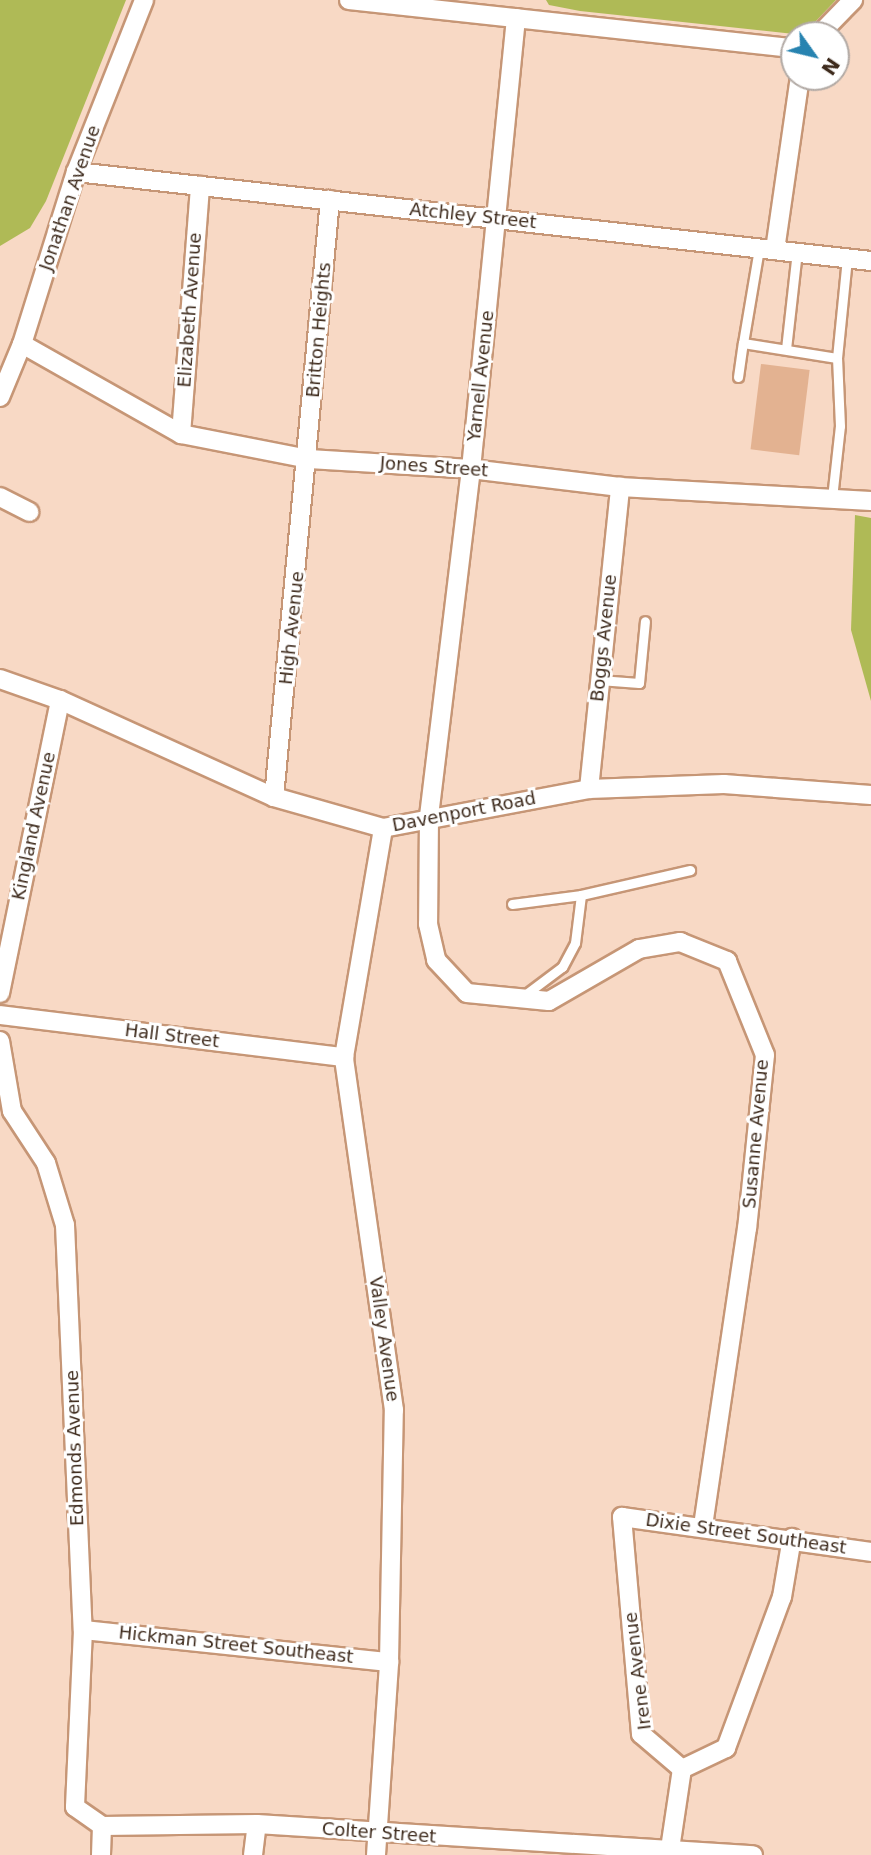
<!DOCTYPE html>
<html>
<head>
<meta charset="utf-8">
<style>
	body { margin:0 }
	#map { position:relative; width:871px; height:1855px; overflow:hidden; background:#f8d9c5; font-family:"DejaVu Sans",sans-serif }
	div>[style] { position:absolute }
	.forest>* { inset:0; background:#afba56 }
	.building>* { inset:0; background:#e3b291; transform-origin:0 0 }
	.roads { filter:drop-shadow(2px 0 #c69676) drop-shadow(-2px 0 #c69676) drop-shadow(0 2px #c69676) drop-shadow(0 -2px #c69676) }
	.service>* { height:9px; margin:-4.5px; padding:0 4.5px; transform-origin:4.5px; border-radius:4.5px; background:#fff }
	.minor>* { height:18px; margin:-9px; padding:0 9px; transform-origin:9px; border-radius:9px; background:#fff }
	span { translate:-50% -50%; white-space:nowrap; text-align:center; line-height:1.15; -webkit-text-stroke:6px #fff; paint-order:stroke }
	.street-label { font-size:18px; color:#3e2b1d }
	.north { position:absolute; left:780px; top:21px; width:70px; height:70px; box-sizing:border-box; background:#fff; border:2px solid #b2aaa5; border-radius:50%; rotate:124deg; font-size:19px; font-weight:700; line-height:28px; text-align:center; color:#3e2b1d }
	.north::after { content:''; display:block; margin:auto; width:24px; height:32px; background:#2783b0; clip-path:polygon(50% 0,100% 100%,50% 72%,0 100%) }
</style>
</head>
<body>
<div id="map">
	<div class="forest">
		<i style="clip-path:polygon(0 0,126px 0,46px 201px,30px 228px,0 246px)"></i>
		<i style="clip-path:polygon(546px 0,836px 0,815px 22px,794px 34px,580px 11px,549px 5px)"></i>
		<i style="clip-path:polygon(855px 515px,871px 518px,871px 701px,851px 630px)"></i>
	</div>
	<div class="building">
		<i style="left:761px;top:364px;width:49px;height:86px;rotate:7deg"></i>
	</div>
	<div class="roads">
		<div class="service">
			<i style="left:743px;top:343px;width:96px;rotate:-80.4deg"></i>
			<i style="left:786px;top:349px;width:99px;rotate:-83.6deg"></i>
			<i style="left:738px;top:377px;width:34px;rotate:-82deg"></i>
			<i style="left:743px;top:343px;width:95px;rotate:9.1deg"></i>
			<i style="left:832px;top:498px;width:72px;rotate:-83.7deg"></i>
			<i style="left:840px;top:426px;width:68px;rotate:-92.5deg"></i>
			<i style="left:837px;top:358px;width:100px;rotate:-84.3deg"></i>
			<i style="left:599px;top:680px;width:40px;rotate:4.3deg"></i>
			<i style="left:639px;top:683px;width:62px;rotate:-84.5deg"></i>
			<i style="left:581px;top:895px;width:112px;rotate:-12.9deg"></i>
			<i style="left:512px;top:904px;width:70px;rotate:-7.4deg"></i>
			<i style="left:581px;top:895px;width:48px;rotate:97.1deg"></i>
			<i style="left:575px;top:943px;width:27px;rotate:118deg"></i>
			<i style="left:562px;top:967px;width:50px;rotate:143.1deg"></i>
		</div>
		<div class="minor">
			<i style="left:349px;top:0;width:448px;rotate:6.2deg"></i>
			<i style="left:516px;top:18px;width:453px;rotate:95.7deg"></i>
			<i style="left:471px;top:469px;width:351px;rotate:96.9deg"></i>
			<i style="left:429px;top:817px;width:107px;rotate:90.5deg"></i>
			<i style="left:428px;top:924px;width:37px;rotate:77deg"></i>
			<i style="left:436px;top:960px;width:45px;rotate:46.8deg"></i>
			<i style="left:467px;top:993px;width:82px;rotate:5.6deg"></i>
			<i style="left:549px;top:1001px;width:104px;rotate:-30deg"></i>
			<i style="left:639px;top:949px;width:42px;rotate:-9.7deg"></i>
			<i style="left:680px;top:942px;width:51px;rotate:22deg"></i>
			<i style="left:727px;top:961px;width:101px;rotate:68deg"></i>
			<i style="left:765px;top:1055px;width:174px;rotate:95.9deg"></i>
			<i style="left:747px;top:1228px;width:301px;rotate:98.4deg"></i>
			<i style="left:819px;top:35px;width:49px;rotate:-45.8deg"></i>
			<i style="left:76px;top:172px;width:800px;rotate:6.39deg"></i>
			<i style="left:775px;top:250px;width:175px;rotate:-81.8deg"></i>
			<i style="left:22px;top:344px;width:183px;rotate:29.5deg"></i>
			<i style="left:181px;top:434px;width:130px;rotate:11.1deg"></i>
			<i style="left:309px;top:459px;width:162px;rotate:3.5deg"></i>
			<i style="left:471px;top:469px;width:150px;rotate:6.9deg"></i>
			<i style="left:620px;top:487px;width:251px;rotate:3.2deg"></i>
			<i style="left:0;top:397px;width:57px;rotate:-67.5deg"></i>
			<i style="left:22px;top:344px;width:180px;rotate:-72.6deg"></i>
			<i style="left:76px;top:172px;width:185px;rotate:-68.4deg"></i>
			<i style="left:181px;top:434px;width:249px;rotate:-85.6deg"></i>
			<i style="left:0;top:497px;width:33px;rotate:27deg"></i>
			<i style="left:0;top:679px;width:64px;rotate:19.3deg"></i>
			<i style="left:60px;top:700px;width:235px;rotate:24.4deg"></i>
			<i style="left:274px;top:797px;width:113px;rotate:15.9deg"></i>
			<i style="left:383px;top:828px;width:210px;rotate:-10.7deg"></i>
			<i style="left:589px;top:789px;width:135px;rotate:-2.1deg"></i>
			<i style="left:724px;top:784px;width:147px;rotate:4.3deg"></i>
			<i style="left:589px;top:789px;width:304px;rotate:-84.1deg"></i>
			<i style="left:274px;top:797px;width:600px;rotate:-84.64deg"></i>
			<i style="left:0;top:993px;width:299px;rotate:-78.4deg"></i>
			<i style="left:0;top:1015px;width:347px;rotate:7deg"></i>
			<i style="left:0;top:1041px;width:71px;rotate:80.3deg"></i>
			<i style="left:12px;top:1111px;width:62px;rotate:56.8deg"></i>
			<i style="left:46px;top:1163px;width:65px;rotate:73deg"></i>
			<i style="left:65px;top:1225px;width:405px;rotate:87.5deg"></i>
			<i style="left:83px;top:1630px;width:177px;rotate:92.6deg"></i>
			<i style="left:75px;top:1807px;width:33px;rotate:35deg"></i>
			<i style="left:102px;top:1826px;width:29px;rotate:92deg"></i>
			<i style="left:83px;top:1630px;width:308px;rotate:6deg"></i>
			<i style="left:682px;top:1769px;width:54px;rotate:-139.5deg"></i>
			<i style="left:641px;top:1734px;width:218px;rotate:-95deg"></i>
			<i style="left:622px;top:1517px;width:251px;rotate:8deg"></i>
			<i style="left:682px;top:1769px;width:49px;rotate:-25.5deg"></i>
			<i style="left:726px;top:1748px;width:161px;rotate:-69.7deg"></i>
			<i style="left:782px;top:1597px;width:60px;rotate:-80.4deg"></i>
			<i style="left:102px;top:1826px;width:155px;rotate:-0.7deg"></i>
			<i style="left:257px;top:1824px;width:497px;rotate:3.6deg"></i>
			<i style="left:670px;top:1849px;width:81px;rotate:-81.5deg"></i>
			<i style="left:253px;top:1855px;width:31px;rotate:-83deg"></i>
			<i style="left:376px;top:1855px;width:193px;rotate:-86.1deg"></i>
			<i style="left:389px;top:1662px;width:252px;rotate:-88.9deg"></i>
			<i style="left:394px;top:1410px;width:357px;rotate:-98.1deg"></i>
			<i style="left:344px;top:1057px;width:232px;rotate:-80.3deg"></i>
		</div>
	</div>
	<div class="street-label">
		<span style="left:70px;top:198px;rotate:-71deg">Jonathan Avenue</span>
		<span style="left:473px;top:216px;rotate:6deg">Atchley Street</span>
		<span style="left:190px;top:310px;rotate:-86deg">Elizabeth Avenue</span>
		<span style="left:319px;top:330px;rotate:-85deg">Britton Heights</span>
		<span style="left:481px;top:376px;rotate:-84deg">Yarnell Avenue</span>
		<span style="left:434px;top:467px;rotate:4deg">Jones Street</span>
		<span style="left:292px;top:628px;rotate:-84deg">High Avenue</span>
		<span style="left:604px;top:638px;rotate:-84deg">Boggs Avenue</span>
		<span style="left:464px;top:812px;rotate:-11deg">Davenport Road</span>
		<span style="left:34px;top:826px;rotate:-78deg">Kingland Avenue</span>
		<span style="left:172px;top:1036px;rotate:7deg">Hall Street</span>
		<span style="left:756px;top:1134px;rotate:-85deg">Susanne Avenue</span>
		<span style="left:384px;top:1339px;rotate:82deg">Valley Avenue</span>
		<span style="left:75px;top:1448px;rotate:-92deg">Edmonds Avenue</span>
		<span style="left:746px;top:1534px;rotate:8deg">Dixie Street Southeast</span>
		<span style="left:236px;top:1645px;rotate:6deg">Hickman Street Southeast</span>
		<span style="left:638px;top:1671px;rotate:-97deg">Irene Avenue</span>
		<span style="left:379px;top:1833px;rotate:4deg">Colter Street</span>
	</div>
	<div class="north">N</div>
</div>
</body>
</html>
